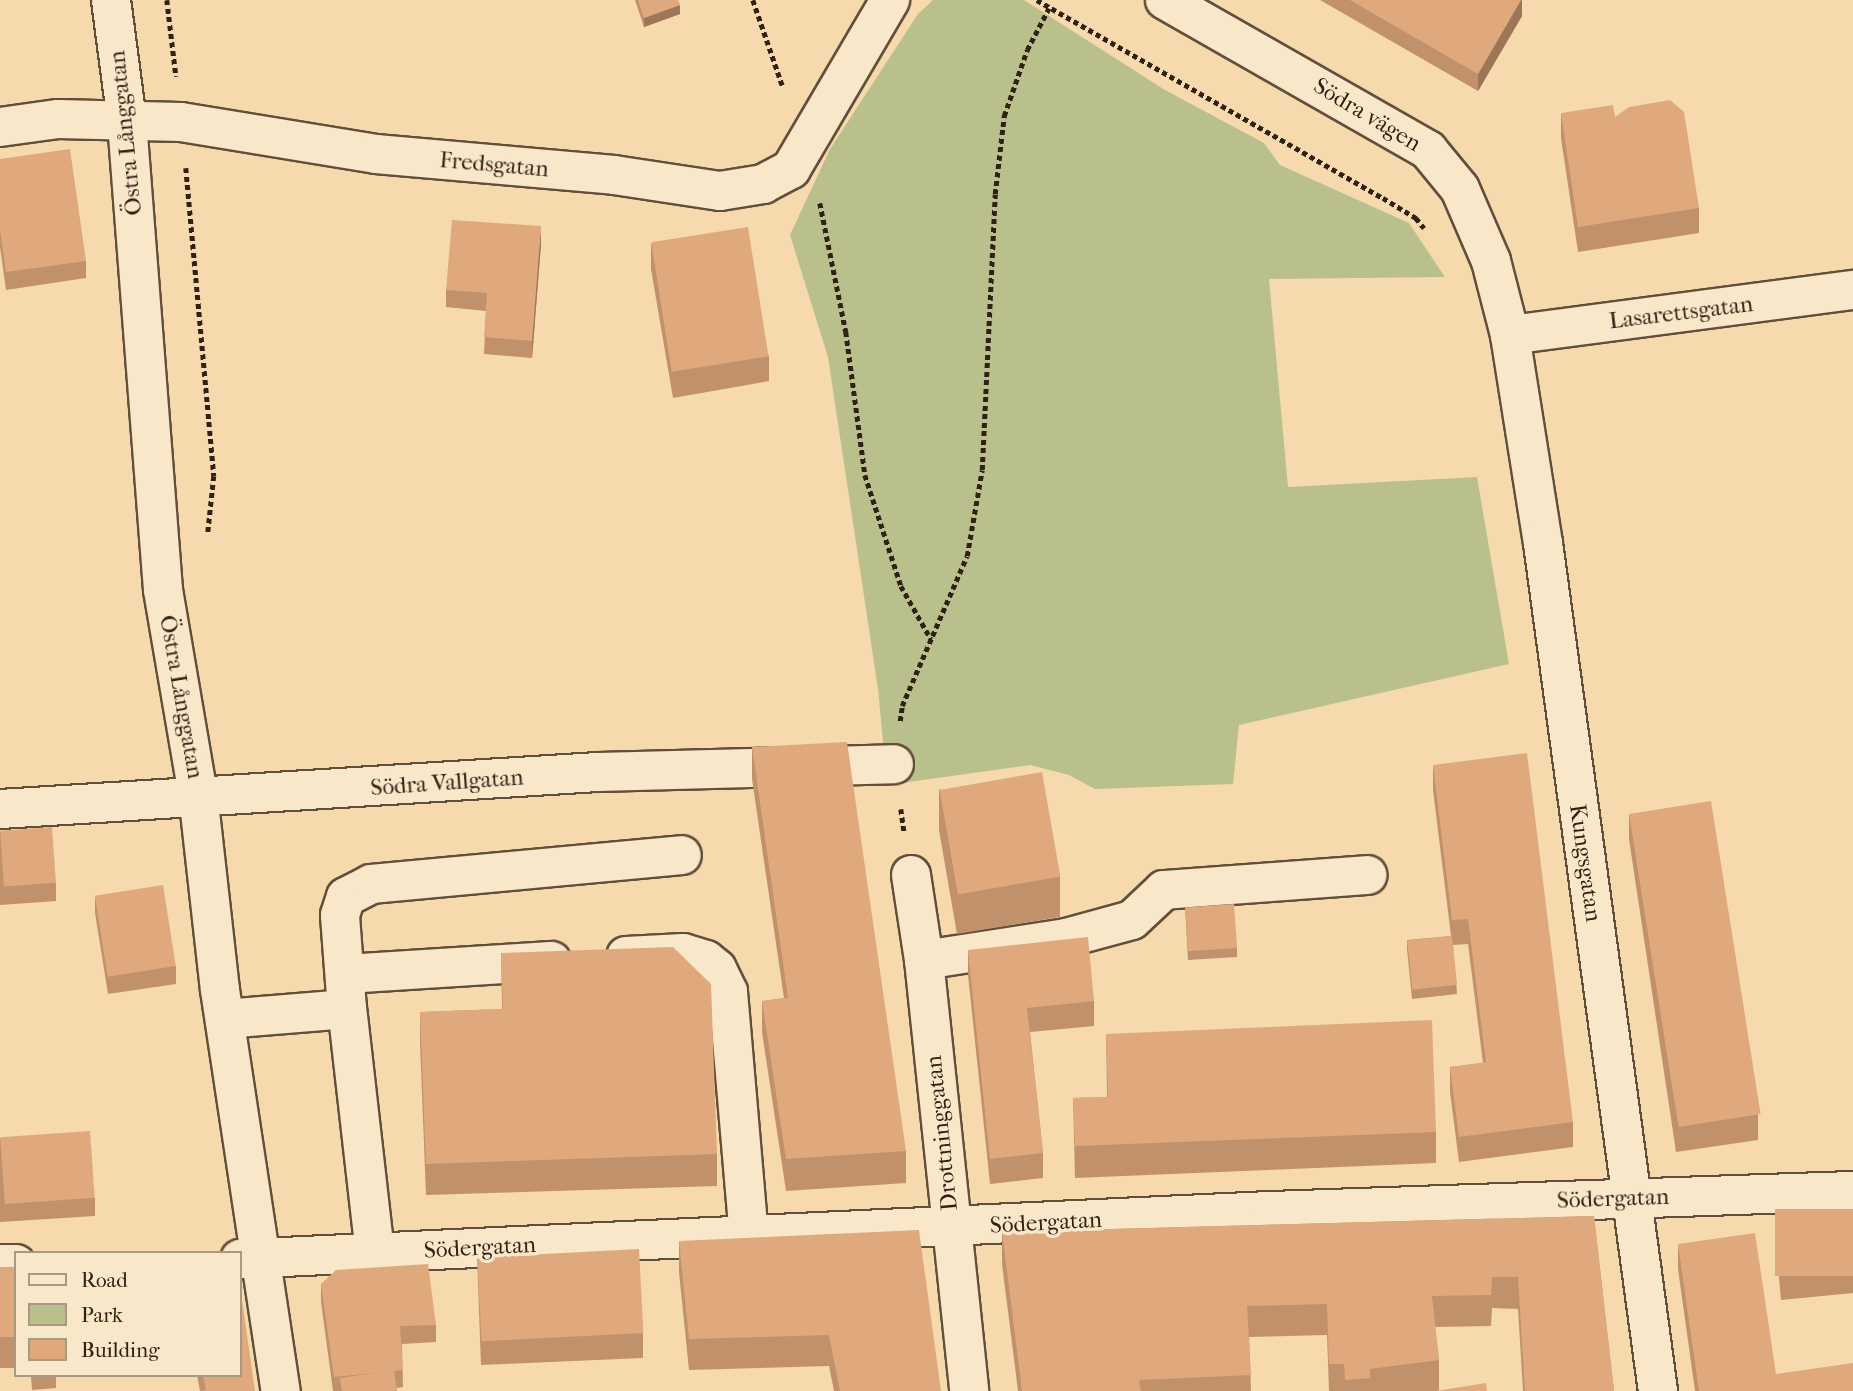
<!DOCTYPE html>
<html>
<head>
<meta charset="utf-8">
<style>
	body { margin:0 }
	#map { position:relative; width:1853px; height:1391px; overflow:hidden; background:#f6daad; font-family:"IM FELL French Canon",serif }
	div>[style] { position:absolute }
	.green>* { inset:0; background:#bac08b }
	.path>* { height:4.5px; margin-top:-2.25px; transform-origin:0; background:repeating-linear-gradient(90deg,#302115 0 5px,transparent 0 8.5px) }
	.roads { filter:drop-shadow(2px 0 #624f3b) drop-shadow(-2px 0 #624f3b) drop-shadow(0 2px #624f3b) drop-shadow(0 -2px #624f3b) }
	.minor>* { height:38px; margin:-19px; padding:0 19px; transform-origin:19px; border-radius:19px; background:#f9e7ca }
	.wall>* { inset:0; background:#c1916c; transform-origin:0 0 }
	.shaded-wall>* { inset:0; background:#9d7658 }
	.building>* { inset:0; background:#e0a97d; transform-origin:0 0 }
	span { translate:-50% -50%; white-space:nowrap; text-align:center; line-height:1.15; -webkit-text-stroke:7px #f9e7ca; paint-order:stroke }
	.street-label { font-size:23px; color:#302115 }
	.legend { position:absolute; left:14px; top:1251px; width:228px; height:126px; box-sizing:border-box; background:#f9e7ca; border:2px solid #a99882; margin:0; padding:9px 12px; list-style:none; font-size:21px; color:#302115 }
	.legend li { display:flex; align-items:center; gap:14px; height:35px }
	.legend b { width:35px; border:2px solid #a99882 }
</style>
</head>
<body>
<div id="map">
	<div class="green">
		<i style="clip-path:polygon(933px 0,1024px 0,1165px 90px,1264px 143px,1280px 165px,1409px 223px,1445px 277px,1269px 279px,1288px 487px,1477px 477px,1509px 664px,1239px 725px,1233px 784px,1095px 789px,1069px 775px,1030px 765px,887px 785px,878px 689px,828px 357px,790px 235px,830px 149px,918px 14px)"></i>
	</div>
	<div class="path">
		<i style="left:167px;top:0;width:77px;rotate:83.2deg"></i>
		<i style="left:753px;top:0;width:92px;rotate:71deg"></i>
		<i style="left:1037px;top:0;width:399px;rotate:29.8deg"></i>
		<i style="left:1383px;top:198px;width:39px;rotate:31deg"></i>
		<i style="left:1416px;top:218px;width:13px;rotate:51deg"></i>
		<i style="left:186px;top:168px;width:309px;rotate:84.8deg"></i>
		<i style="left:214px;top:476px;width:56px;rotate:96.1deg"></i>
		<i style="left:820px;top:203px;width:132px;rotate:78.6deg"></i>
		<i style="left:846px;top:332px;width:144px;rotate:82.4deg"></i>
		<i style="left:865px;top:475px;width:117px;rotate:72deg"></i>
		<i style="left:901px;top:586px;width:61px;rotate:60.5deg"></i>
		<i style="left:900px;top:721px;width:15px;rotate:-82deg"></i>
		<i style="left:902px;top:706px;width:163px;rotate:-66.6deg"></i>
		<i style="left:967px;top:556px;width:87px;rotate:-80.1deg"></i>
		<i style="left:982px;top:470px;width:276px;rotate:-87.3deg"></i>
		<i style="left:995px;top:194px;width:79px;rotate:-83.4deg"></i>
		<i style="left:1004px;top:116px;width:70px;rotate:-70.8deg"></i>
		<i style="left:1027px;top:50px;width:47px;rotate:-62.4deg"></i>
		<i style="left:901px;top:809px;width:22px;rotate:82deg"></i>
	</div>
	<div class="roads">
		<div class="minor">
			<i style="left:111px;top:0;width:123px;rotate:82.5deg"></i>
			<i style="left:127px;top:122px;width:469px;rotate:85.6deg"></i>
			<i style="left:163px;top:590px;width:207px;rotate:80.3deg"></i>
			<i style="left:198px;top:794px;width:197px;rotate:83.6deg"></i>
			<i style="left:220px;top:990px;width:406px;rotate:81.4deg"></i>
			<i style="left:1165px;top:0;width:303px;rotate:29.7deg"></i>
			<i style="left:1428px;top:150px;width:50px;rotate:50.6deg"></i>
			<i style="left:1460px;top:189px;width:78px;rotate:66.7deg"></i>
			<i style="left:1491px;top:261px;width:76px;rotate:75.6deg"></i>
			<i style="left:1510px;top:335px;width:211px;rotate:81deg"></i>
			<i style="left:1543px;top:543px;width:856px;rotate:82.28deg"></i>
			<i style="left:0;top:127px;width:59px;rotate:-7.9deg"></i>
			<i style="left:58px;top:119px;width:123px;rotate:1.4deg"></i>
			<i style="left:181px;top:122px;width:198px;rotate:9.3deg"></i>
			<i style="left:376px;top:154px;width:239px;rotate:5deg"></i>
			<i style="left:614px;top:175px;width:107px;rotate:8.6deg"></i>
			<i style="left:720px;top:191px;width:44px;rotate:-9.2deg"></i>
			<i style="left:763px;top:184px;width:32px;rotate:-28deg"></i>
			<i style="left:791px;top:169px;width:196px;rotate:-59.6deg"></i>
			<i style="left:1510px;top:335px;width:346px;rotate:-7.5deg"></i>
			<i style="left:0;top:809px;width:599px;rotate:-3.54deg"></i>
			<i style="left:598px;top:772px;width:296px;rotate:-1.5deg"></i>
			<i style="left:911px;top:875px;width:86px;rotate:81.3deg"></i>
			<i style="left:924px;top:960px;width:433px;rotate:84deg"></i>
			<i style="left:626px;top:956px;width:57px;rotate:-3deg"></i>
			<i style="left:683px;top:953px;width:24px;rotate:17deg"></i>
			<i style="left:706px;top:960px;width:14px;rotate:39deg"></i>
			<i style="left:717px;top:969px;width:25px;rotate:64deg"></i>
			<i style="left:728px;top:992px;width:244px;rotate:85.1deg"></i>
			<i style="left:924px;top:960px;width:144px;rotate:-8.8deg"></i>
			<i style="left:1066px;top:938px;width:68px;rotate:-15.3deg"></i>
			<i style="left:1132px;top:920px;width:44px;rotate:-43.2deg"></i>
			<i style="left:1164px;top:890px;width:204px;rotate:-4.2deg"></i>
			<i style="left:345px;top:974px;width:207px;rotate:-3.6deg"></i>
			<i style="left:225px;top:1019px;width:122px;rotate:-4.7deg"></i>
			<i style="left:375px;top:1253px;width:246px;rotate:-96.5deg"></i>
			<i style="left:347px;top:1009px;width:94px;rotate:-94.3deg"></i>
			<i style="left:340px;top:915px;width:19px;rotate:-72deg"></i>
			<i style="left:346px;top:897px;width:28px;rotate:-27deg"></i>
			<i style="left:371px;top:884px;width:312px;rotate:-5.3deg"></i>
			<i style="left:240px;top:1259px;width:1032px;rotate:-2.67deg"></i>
			<i style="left:1271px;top:1211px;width:582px;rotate:-1.97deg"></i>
			<i style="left:0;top:1264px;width:16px"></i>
		</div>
	</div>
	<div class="wall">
		<i style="clip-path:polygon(635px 0,678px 0,680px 14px,644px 27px)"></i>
		<i style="clip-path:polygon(1320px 0,1522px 0,1522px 16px,1478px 91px)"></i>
		<i style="clip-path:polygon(1561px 113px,1615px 117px,1699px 208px,1699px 233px,1578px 252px,1561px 138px)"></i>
		<i style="clip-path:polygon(0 159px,86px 261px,86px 278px,6px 290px,0 247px)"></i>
		<i style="clip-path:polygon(541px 244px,532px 358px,484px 354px,486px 311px,446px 307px,446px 290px)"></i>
		<i style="clip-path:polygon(651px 244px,769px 356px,769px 381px,673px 398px,651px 269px)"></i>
		<i style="clip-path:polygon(752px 747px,906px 1151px,906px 1183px,786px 1191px,762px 1032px,762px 1001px,784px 998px,752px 779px)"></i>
		<i style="clip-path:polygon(1433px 765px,1573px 1122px,1573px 1147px,1459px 1162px,1450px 1092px,1450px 1067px,1483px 1063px,1468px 944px,1453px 945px,1457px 994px,1412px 999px,1407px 949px,1407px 940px,1451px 936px,1433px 790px)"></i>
		<i style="clip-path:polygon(939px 789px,1060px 876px,1060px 917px,957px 934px,939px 830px)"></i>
		<i style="clip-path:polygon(1629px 814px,1758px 1115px,1758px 1140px,1676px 1152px,1629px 839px)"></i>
		<i style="clip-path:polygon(0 831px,56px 883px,56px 901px,0 905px)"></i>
		<i style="clip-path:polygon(95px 896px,176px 966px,176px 984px,108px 994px,95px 913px)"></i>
		<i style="clip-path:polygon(1185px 907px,1237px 948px,1237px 957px,1188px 960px)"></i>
		<i style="clip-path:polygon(968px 950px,1094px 1001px,1094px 1026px,1030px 1032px,1043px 1153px,1043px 1178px,990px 1184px,968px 975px)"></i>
		<i style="clip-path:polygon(501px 953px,717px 1154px,717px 1186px,426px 1195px,420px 1043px,420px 1012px,502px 1009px)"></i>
		<i style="clip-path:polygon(1106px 1034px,1436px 1132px,1436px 1163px,1075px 1178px,1073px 1098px,1107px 1097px)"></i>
		<i style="clip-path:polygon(0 1138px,95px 1198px,95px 1216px,0 1222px)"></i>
		<i style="clip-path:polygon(1853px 1209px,1853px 1293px,1781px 1300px,1775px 1234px,1775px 1217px)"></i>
		<i style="clip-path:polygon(1594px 1216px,1614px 1391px,1523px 1391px,1518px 1309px,1492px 1308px,1491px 1326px,1435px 1327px,1439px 1360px,1439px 1391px,1487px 1391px,1329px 1391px,1327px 1335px,1249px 1337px,1251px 1391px,1018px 1391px,1002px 1264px,1002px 1232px)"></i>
		<i style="clip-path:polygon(679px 1241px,941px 1391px,834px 1391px,829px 1366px,689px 1370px,679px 1272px)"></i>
		<i style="clip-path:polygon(1678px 1244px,1776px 1374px,1853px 1391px,1695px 1391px,1678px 1269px)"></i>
		<i style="clip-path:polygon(477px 1257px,643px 1333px,643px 1358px,481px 1365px)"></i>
		<i style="left:16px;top:1267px;width:101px;height:16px;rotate:90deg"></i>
		<i style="clip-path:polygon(321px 1284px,436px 1325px,436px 1342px,402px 1344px,403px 1387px,397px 1388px,397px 1391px,333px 1391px,321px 1302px)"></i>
		<i style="clip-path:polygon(31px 1375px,56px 1375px,56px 1388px,32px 1390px)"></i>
		<i style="clip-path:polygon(197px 1375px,240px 1375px,255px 1391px,200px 1391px)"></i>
	</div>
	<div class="shaded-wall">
		<i style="clip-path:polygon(1521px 0,1522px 0,1522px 16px,1478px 91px,1478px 74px)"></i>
		<i style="clip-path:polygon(680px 5px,680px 14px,644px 27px,644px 18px)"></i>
		<i style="clip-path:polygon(541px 226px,541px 244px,532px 358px,532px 341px)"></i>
	</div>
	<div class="building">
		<i style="clip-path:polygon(638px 0,678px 0,680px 5px,644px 18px)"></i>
		<i style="clip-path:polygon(1350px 0,1521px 0,1478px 74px)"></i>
		<i style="clip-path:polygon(1670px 100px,1684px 112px,1699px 208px,1578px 227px,1561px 113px,1613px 105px,1615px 117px,1629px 107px)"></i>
		<i style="clip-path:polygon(70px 149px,86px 261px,6px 272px,0 229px,0 159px)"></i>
		<i style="clip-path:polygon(452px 220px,541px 226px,532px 341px,484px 337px,487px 293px,446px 290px)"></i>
		<i style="left:748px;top:227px;width:131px;height:98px;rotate:81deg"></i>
		<i style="clip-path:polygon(847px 742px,906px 1151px,786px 1159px,762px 1001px,788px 998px,752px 747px)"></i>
		<i style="clip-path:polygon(1527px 753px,1573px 1122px,1459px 1137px,1450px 1067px,1486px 1062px,1468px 919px,1452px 920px,1433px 765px)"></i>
		<i style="left:1042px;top:772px;width:106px;height:104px;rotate:80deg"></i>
		<i style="left:1711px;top:801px;width:317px;height:83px;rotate:81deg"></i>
		<i style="left:52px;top:827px;width:56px;height:52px;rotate:86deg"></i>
		<i style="left:163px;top:885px;width:82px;height:69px;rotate:81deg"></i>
		<i style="left:1234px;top:904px;width:44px;height:49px;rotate:86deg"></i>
		<i style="left:1452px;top:936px;width:49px;height:45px;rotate:84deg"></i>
		<i style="clip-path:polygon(1088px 937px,1094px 1001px,1027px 1008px,1043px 1153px,990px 1159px,968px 950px)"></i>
		<i style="clip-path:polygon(673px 947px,711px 984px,717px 1154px,426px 1164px,420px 1012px,503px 1009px,501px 953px)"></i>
		<i style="clip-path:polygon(1432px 1020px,1436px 1132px,1075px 1146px,1073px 1098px,1108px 1097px,1106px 1034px)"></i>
		<i style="left:90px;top:1131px;width:67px;height:90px;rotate:86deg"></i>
		<i style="left:1853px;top:1209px;width:67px;height:78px;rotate:90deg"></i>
		<i style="clip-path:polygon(1594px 1216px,1614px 1391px,1525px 1391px,1518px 1277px,1492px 1277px,1491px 1295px,1432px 1296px,1439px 1360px,1370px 1369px,1370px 1378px,1345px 1380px,1344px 1364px,1329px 1364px,1327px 1304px,1247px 1306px,1251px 1375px,1139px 1380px,1141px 1391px,1022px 1391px,1002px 1232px)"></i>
		<i style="clip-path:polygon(919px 1230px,941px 1391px,840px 1391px,829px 1335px,689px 1339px,679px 1241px)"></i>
		<i style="clip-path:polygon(1755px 1233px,1776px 1374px,1853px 1363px,1853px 1391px,1699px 1391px,1678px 1244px)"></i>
		<i style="left:639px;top:1249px;width:84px;height:162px;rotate:87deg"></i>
		<i style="clip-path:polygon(428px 1264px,436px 1325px,400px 1326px,403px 1370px,334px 1377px,321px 1284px,336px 1270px)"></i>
		<i style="left:16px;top:1267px;width:70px;height:16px;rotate:90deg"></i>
		<i style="clip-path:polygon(240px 1286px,255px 1391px,200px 1391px,206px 1390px,203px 1375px,240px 1375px)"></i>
		<i style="clip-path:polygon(394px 1370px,397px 1391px,342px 1391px,340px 1378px)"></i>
		<i style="clip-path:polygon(1486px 1383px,1487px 1391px,1436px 1391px)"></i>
	</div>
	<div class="street-label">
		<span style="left:1367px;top:115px;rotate:31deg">Södra vägen</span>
		<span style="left:126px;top:133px;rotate:-96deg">Östra Långgatan</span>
		<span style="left:494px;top:165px;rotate:5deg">Fredsgatan</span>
		<span style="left:1681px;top:313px;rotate:-7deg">Lasarettsgatan</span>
		<span style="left:181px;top:697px;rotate:80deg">Östra Långgatan</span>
		<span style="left:447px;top:783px;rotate:-4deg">Södra Vallgatan</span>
		<span style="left:1585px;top:863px;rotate:82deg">Kungsgatan</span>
		<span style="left:942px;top:1133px;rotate:-96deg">Drottninggatan</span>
		<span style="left:1613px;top:1199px;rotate:-2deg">Södergatan</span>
		<span style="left:1046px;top:1223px;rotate:-3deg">Södergatan</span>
		<span style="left:480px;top:1248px;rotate:-3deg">Södergatan</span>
	</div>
	<ul class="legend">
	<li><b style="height:9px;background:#f9e7ca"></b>Road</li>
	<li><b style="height:19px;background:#bac08b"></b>Park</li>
	<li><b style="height:19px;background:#e0a97d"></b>Building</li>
	</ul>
</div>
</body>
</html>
